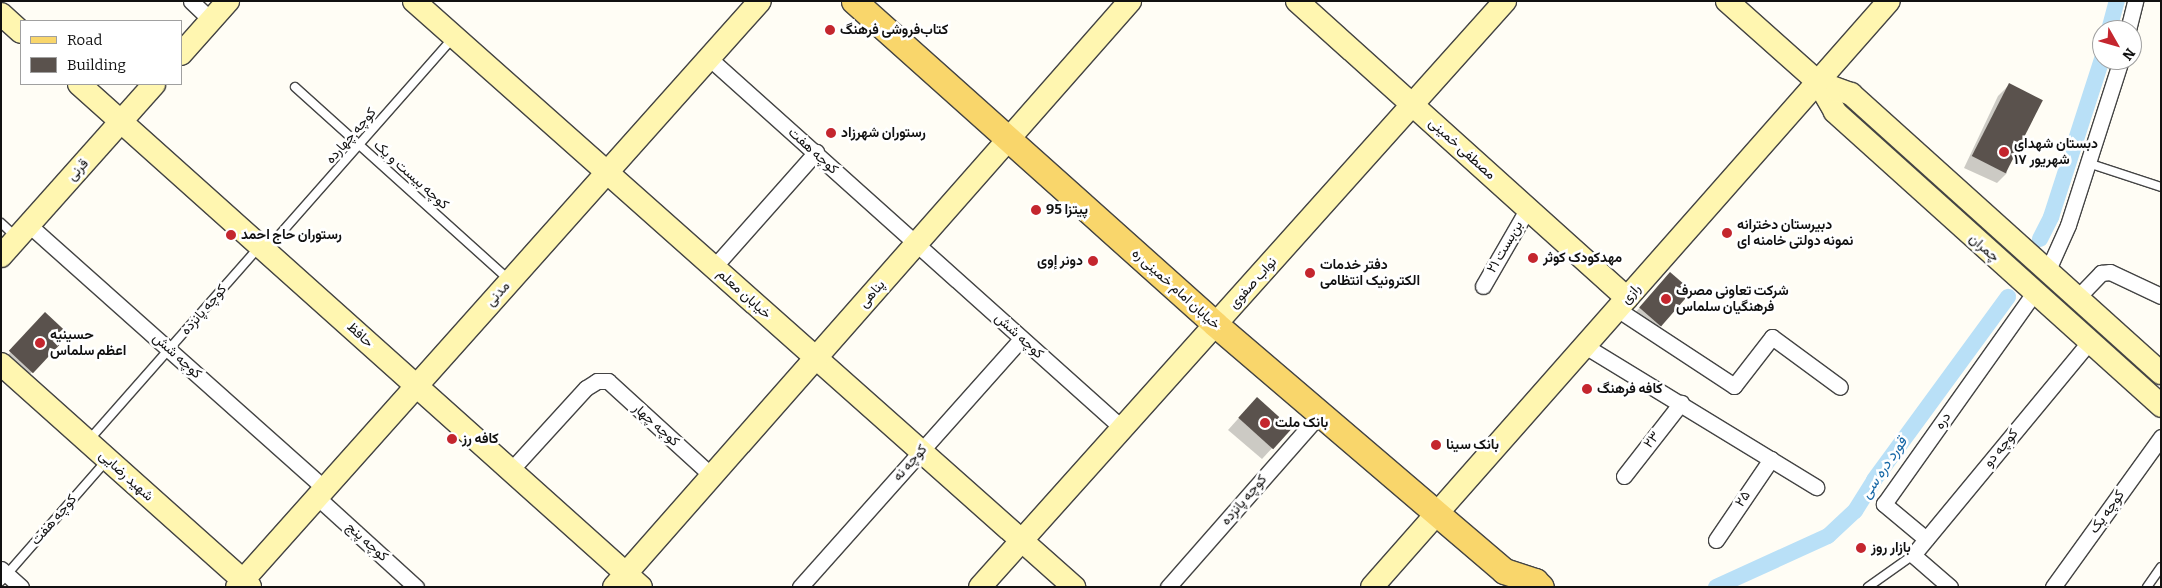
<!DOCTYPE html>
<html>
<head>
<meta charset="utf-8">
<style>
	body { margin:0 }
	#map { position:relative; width:2162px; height:588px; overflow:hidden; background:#fffdf5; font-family:Bitter,Vazirmatn,serif }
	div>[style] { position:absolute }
	.shadow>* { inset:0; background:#0003; transform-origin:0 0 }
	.canal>* { height:16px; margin:-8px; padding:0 8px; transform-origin:8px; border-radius:8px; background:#b9e0f7 }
	.building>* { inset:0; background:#5a524d; transform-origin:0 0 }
	.roads { filter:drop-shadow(1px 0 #444) drop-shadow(-1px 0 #444) drop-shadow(0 1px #444) drop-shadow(0 -1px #444) }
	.lane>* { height:8px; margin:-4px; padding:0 4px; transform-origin:4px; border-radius:4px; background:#fff }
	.street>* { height:15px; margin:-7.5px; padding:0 7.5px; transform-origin:7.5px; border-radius:7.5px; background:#fff }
	.secondary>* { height:22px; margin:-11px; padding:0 11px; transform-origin:11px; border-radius:11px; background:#fff6b0 }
	.primary>* { height:25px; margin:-12.5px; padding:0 12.5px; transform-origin:12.5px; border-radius:12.5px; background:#f9d66b }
	.dots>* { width:14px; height:14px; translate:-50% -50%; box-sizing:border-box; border:2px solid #fff; border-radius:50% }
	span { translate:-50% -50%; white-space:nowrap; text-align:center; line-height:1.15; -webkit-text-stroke:5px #fff; paint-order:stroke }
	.poi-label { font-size:14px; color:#111; font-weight:700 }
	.left { translate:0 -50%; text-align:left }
	.right { translate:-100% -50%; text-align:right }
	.street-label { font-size:14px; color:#111 }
	.water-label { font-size:15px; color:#1768a6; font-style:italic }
	.frame { position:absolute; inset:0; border:2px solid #111; pointer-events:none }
	.legend { position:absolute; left:20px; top:20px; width:162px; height:65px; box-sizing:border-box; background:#fff; border:1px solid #a0a0a0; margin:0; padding:6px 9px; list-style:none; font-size:15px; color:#111 }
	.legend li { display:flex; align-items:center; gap:10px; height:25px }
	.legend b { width:25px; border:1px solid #a0a0a0 }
	.north { position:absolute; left:2092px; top:20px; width:50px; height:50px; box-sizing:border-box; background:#fff; border:1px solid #a0a0a0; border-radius:50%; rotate:128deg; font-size:14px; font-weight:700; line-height:20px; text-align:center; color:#111 }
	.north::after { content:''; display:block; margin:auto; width:18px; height:22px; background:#c4262e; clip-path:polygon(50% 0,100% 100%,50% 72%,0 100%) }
</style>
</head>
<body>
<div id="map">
	<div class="shadow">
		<i style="clip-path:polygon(2009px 85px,2007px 173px,1997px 183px,1964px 168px,1998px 96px)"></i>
		<i style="left:1670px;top:274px;width:27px;height:60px;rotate:42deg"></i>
		<i style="clip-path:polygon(34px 325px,67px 334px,22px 383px,1px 363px)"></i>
		<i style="clip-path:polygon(1246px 410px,1291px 428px,1262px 459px,1228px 430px)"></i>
	</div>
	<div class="canal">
		<i style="left:2109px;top:30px;width:30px;rotate:-75deg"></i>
		<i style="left:2040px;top:239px;width:25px;rotate:-63deg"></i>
		<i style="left:2051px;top:217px;width:166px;rotate:-72.1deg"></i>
		<i style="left:1716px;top:587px;width:123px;rotate:-24.5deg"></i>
		<i style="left:1828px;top:536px;width:37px;rotate:-43deg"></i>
		<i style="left:1855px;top:511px;width:36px;rotate:-58deg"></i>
		<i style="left:1874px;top:480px;width:227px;rotate:-53.8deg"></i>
	</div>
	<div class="building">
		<i style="left:2009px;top:83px;width:38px;height:82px;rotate:27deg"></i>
		<i style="left:1670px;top:272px;width:29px;height:47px;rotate:41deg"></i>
		<i style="left:45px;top:312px;width:33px;height:53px;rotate:43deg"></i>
		<i style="left:1257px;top:397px;width:47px;height:28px;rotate:42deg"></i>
	</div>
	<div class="roads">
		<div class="lane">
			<i style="left:295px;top:87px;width:288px;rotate:42deg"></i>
			<i style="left:2088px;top:163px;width:77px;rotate:18.2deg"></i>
			<i style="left:1px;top:223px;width:21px;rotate:43deg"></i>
			<i style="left:267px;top:249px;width:281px;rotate:-48.6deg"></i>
			<i style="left:89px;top:440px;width:256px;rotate:-48.6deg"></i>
			<i style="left:1px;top:581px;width:159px;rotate:-48.8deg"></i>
			<i style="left:1868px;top:587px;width:55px;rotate:-35.4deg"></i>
			<i style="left:2147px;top:587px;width:24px;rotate:-55deg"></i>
		</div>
		<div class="street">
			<i style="left:191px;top:1px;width:28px;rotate:44deg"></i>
			<i style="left:2128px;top:30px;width:30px;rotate:-76deg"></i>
			<i style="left:709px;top:58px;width:554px;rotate:41.86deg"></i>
			<i style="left:29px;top:225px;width:397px;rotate:41.7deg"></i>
			<i style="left:714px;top:267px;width:154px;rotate:-48.4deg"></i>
			<i style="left:2047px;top:272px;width:51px;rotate:-65.9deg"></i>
			<i style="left:2068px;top:225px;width:173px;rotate:-72.2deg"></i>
			<i style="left:1483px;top:286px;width:90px;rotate:-60deg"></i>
			<i style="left:2077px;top:298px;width:35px;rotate:-46deg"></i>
			<i style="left:2101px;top:273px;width:9px;rotate:-6deg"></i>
			<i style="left:2110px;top:272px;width:56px;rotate:25.2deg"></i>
			<i style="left:1617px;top:309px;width:140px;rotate:33.3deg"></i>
			<i style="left:1734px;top:386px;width:62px;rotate:-52.2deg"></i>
			<i style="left:1772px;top:337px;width:84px;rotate:36.3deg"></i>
			<i style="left:1585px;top:346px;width:271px;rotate:31.4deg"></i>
			<i style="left:511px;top:470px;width:111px;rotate:-47.6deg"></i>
			<i style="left:586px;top:388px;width:13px;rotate:-32deg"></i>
			<i style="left:597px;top:381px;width:11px"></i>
			<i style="left:608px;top:381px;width:141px;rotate:42.4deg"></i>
			<i style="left:1624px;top:476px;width:93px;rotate:-52deg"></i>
			<i style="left:317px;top:497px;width:134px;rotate:42.3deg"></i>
			<i style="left:1926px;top:539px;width:55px;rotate:-140.2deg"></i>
			<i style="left:1884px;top:504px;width:259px;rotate:-54.6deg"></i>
			<i style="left:1716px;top:540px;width:98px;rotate:-55.8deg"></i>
			<i style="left:1px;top:569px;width:27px;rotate:42deg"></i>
			<i style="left:800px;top:587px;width:332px;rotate:-48.3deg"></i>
			<i style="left:1168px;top:587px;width:230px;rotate:-48.7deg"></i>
			<i style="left:1950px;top:587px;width:49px;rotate:-139.1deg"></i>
			<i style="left:1913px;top:555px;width:276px;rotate:-50.4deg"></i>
			<i style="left:2053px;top:587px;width:185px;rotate:-54.2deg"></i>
		</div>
		<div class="secondary">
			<i style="left:414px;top:1px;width:883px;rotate:41.6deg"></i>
			<i style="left:1297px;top:1px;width:444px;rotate:42deg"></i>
			<i style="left:1727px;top:1px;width:122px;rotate:41.7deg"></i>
			<i style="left:1818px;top:82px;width:34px;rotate:60deg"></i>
			<i style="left:1835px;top:112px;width:439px;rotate:42deg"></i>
			<i style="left:1px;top:14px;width:27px;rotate:42deg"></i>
			<i style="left:181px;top:54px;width:71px;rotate:-48.4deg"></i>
			<i style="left:1818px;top:82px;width:35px;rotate:20deg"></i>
			<i style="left:1851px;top:94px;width:417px;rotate:42deg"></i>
			<i style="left:79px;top:84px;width:754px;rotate:41.83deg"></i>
			<i style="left:1px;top:256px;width:230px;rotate:-48.3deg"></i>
			<i style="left:1px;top:364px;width:334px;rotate:41.8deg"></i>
			<i style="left:237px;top:587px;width:785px;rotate:-48.25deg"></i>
			<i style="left:614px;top:587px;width:781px;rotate:-48.63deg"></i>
			<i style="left:980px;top:587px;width:787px;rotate:-48.14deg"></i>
			<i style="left:1372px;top:587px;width:781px;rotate:-48.58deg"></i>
		</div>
		<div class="primary">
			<i style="left:854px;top:1px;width:484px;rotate:41.8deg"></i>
			<i style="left:1215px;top:324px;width:380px;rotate:40.5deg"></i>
			<i style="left:1504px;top:571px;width:33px;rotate:18deg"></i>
			<i style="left:1535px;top:581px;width:8px;rotate:45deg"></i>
		</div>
	</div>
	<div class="dots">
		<i style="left:830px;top:30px;background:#c4262e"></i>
		<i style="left:831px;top:133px;background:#c4262e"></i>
		<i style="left:2004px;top:152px;background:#c4262e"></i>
		<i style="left:1036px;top:210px;background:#c4262e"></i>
		<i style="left:1727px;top:233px;background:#c4262e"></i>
		<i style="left:231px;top:235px;background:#c4262e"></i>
		<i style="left:1533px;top:258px;background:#c4262e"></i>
		<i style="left:1093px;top:261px;background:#c4262e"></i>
		<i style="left:1310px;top:273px;background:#c4262e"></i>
		<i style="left:1666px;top:299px;background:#c4262e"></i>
		<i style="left:40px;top:343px;background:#c4262e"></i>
		<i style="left:1587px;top:389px;background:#c4262e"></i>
		<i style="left:1265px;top:423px;background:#c4262e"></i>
		<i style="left:452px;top:439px;background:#c4262e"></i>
		<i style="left:1436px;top:445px;background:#c4262e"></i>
		<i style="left:1861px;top:548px;background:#c4262e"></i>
	</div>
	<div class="poi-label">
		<span class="left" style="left:840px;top:30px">کتاب‌فروشی فرهنگ</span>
		<span class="left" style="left:841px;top:133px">رستوران شهرزاد</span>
		<span class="left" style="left:2014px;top:152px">دبستان شهدای<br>۱۷ شهریور</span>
		<span class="left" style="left:1046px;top:210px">پیتزا 95</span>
		<span class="left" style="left:1737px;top:233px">دبیرستان دخترانه<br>نمونه دولتی خامنه ای</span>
		<span class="left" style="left:241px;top:235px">رستوران حاج احمد</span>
		<span class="left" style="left:1543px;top:258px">مهدکودک کوثر</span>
		<span class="right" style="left:1083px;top:261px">دونر إوی</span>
		<span class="left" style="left:1320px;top:273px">دفتر خدمات<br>الکترونیک انتظامی</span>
		<span class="left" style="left:1676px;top:299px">شرکت تعاونی مصرف<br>فرهنگیان سلماس</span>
		<span class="left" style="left:50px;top:343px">حسینیه<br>اعظم سلماس</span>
		<span class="left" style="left:1597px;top:389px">کافه فرهنگ</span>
		<span class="left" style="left:1275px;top:423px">بانک ملت</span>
		<span class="left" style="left:462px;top:439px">کافه رز</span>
		<span class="left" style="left:1446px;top:445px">بانک سینا</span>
		<span class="left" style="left:1871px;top:548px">بازار روز</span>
	</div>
	<div class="street-label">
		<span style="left:351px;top:136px;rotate:-49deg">کوچه چهارده</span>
		<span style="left:1462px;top:149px;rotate:42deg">مصطفی خمینی</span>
		<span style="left:813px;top:151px;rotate:42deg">کوچه هفت</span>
		<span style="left:78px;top:170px;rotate:-48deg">قرنی</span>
		<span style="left:411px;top:175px;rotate:42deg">کوچه بیست و یک</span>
		<span style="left:1505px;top:247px;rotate:-60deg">بن‌بست ۲۱</span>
		<span style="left:1984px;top:248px;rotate:42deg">چمران</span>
		<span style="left:1253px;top:283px;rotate:-48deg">نواب صفوی</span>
		<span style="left:1176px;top:289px;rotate:42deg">خیابان امام خمینی ره</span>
		<span style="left:498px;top:294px;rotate:-48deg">مدنی</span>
		<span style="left:744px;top:294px;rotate:42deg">خیابان معلم</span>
		<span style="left:872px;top:294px;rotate:-49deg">پناهی</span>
		<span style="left:1631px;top:294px;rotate:-48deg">رازی</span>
		<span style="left:204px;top:310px;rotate:-49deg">کوچه پانزده</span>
		<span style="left:360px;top:335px;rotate:42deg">حافظ</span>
		<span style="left:1019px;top:336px;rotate:42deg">کوچه شش</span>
		<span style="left:177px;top:356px;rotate:42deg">کوچه شش</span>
		<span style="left:1943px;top:421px;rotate:-55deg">دره</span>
		<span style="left:656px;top:425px;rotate:42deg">کوچه چهار</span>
		<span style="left:1652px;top:440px;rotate:-52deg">۲۳</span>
		<span style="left:2001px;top:448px;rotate:-50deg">کوچه دو</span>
		<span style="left:910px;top:463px;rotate:-48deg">کوچه نه</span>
		<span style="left:126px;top:476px;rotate:42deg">شهید رضایی</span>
		<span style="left:1743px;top:499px;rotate:-56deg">۲۵</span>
		<span style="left:1244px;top:500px;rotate:-49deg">کوچه پانزده</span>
		<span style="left:2107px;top:512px;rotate:-54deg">کوچه یک</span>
		<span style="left:54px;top:520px;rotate:-49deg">کوچه هفت</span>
		<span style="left:367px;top:542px;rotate:42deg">کوچه پنج</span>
	</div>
	<div class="water-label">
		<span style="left:1884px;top:468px;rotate:-56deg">قورد دره سی</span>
	</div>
	<div class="frame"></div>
	<ul class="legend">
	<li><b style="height:6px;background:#f9d66b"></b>Road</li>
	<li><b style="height:14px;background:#5a524d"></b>Building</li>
	</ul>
	<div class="north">N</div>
</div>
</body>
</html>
